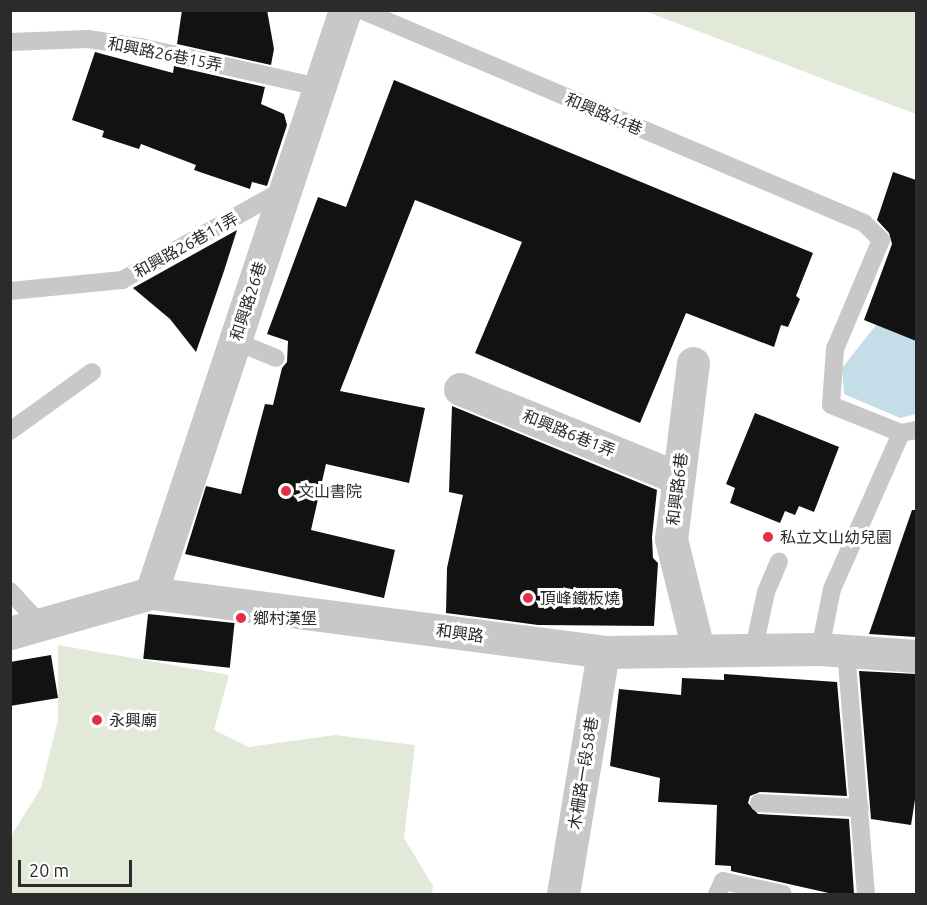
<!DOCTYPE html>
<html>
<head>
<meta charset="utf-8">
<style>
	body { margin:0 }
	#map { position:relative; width:927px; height:905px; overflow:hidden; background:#fff; font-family:Ubuntu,"Noto Sans TC",sans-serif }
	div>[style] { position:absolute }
	.green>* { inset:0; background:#e3e9d9 }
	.water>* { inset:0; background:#c5dde9 }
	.building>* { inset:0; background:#121212; transform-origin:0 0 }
	.service>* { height:18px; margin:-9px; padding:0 9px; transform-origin:9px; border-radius:9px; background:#c8c8c8 }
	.minor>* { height:33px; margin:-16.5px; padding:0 16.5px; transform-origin:16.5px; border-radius:16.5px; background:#c8c8c8 }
	.dots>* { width:16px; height:16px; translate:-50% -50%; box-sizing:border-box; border:3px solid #fff; border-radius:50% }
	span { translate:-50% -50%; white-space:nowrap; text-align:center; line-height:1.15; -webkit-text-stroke:6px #fff; paint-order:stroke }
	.street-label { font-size:16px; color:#2b2b2b }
	.poi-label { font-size:16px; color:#2b2b2b }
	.left { translate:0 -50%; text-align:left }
	.frame { position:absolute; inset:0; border:12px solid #2b2b2b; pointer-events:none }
	.scale { position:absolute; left:18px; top:860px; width:114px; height:27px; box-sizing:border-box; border:3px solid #2b2b2b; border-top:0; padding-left:8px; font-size:18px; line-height:21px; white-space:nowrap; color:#2b2b2b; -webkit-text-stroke:4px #fff; paint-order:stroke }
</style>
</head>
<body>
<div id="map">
	<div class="green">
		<i style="clip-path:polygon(645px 11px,916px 11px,916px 114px,889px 104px)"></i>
		<i style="clip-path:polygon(58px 645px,229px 675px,214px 730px,249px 747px,335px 735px,415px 745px,404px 838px,433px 886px,432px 894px,11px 894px,11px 836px,41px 788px,58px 720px)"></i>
	</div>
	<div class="water">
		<i style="clip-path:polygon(876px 325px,916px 341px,916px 414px,900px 418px,844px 394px,842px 368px)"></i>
	</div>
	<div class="building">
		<i style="clip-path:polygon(182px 10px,267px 10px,274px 49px,271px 65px,177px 44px)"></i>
		<i style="clip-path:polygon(95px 52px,173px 73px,174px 66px,265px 87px,261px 104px,284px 114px,287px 125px,267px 186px,252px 182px,250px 189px,194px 170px,196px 165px,141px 144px,139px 149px,102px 137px,104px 131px,72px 120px)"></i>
		<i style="clip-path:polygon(394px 80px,813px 253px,796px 296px,800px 299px,788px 327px,781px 325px,774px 347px,686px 313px,640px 423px,475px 353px,522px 242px,415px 200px,340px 391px,425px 408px,409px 483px,326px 464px,311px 530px,395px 550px,384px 598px,185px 554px,206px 486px,241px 494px,265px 404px,273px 405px,282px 368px,287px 362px,288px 341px,267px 334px,318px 197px,346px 207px)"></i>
		<i style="clip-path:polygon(893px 172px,916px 180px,916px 341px,864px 320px,892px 244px,889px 233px,877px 220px)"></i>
		<i style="clip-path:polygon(237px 230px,224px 271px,196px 352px,170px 319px,133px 288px)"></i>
		<i style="clip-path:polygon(452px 406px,657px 490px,652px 537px,653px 558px,658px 563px,654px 626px,538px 625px,446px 613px,447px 568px,463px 495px,449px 492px)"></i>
		<i style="clip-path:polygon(755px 413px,839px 447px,814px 512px,799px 506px,795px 515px,785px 511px,780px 523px,730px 503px,735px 488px,726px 484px)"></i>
		<i style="clip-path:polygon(912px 510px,916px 510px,916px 637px,869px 634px)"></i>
		<i style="left:148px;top:614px;width:87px;height:45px;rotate:6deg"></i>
		<i style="clip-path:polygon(51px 655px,58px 698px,10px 706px,10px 662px)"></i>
		<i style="clip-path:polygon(859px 671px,916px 674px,916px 793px,911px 825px,871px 819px)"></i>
		<i style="clip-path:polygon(724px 674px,837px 682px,847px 796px,760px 792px,750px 796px,748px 803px,758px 814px,849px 819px,854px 894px,833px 894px,731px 871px,731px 866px,715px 865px,717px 805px,658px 802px,660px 778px,610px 766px,619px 689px,681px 695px,682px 678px,724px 680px)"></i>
	</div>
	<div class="service">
		<i style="left:361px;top:10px;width:546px;rotate:22.95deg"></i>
		<i style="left:864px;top:223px;width:24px;rotate:45deg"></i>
		<i style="left:881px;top:240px;width:118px;rotate:112.9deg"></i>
		<i style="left:835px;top:349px;width:56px;rotate:94.1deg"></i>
		<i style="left:831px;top:405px;width:75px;rotate:21.8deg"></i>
		<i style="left:901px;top:433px;width:15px;rotate:-11deg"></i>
		<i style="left:10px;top:42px;width:78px;rotate:-2.2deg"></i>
		<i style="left:88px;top:39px;width:54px;rotate:8.6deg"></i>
		<i style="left:141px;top:47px;width:181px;rotate:12.7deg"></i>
		<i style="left:10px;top:291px;width:113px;rotate:-5.6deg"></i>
		<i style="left:122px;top:280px;width:184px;rotate:-29.2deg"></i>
		<i style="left:235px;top:341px;width:44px;rotate:22.5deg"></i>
		<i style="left:10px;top:431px;width:101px;rotate:-35.7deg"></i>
		<i style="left:10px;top:591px;width:46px;rotate:47.6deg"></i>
		<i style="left:754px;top:648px;width:57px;rotate:-77.9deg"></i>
		<i style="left:766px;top:592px;width:33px;rotate:-67deg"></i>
		<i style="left:820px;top:649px;width:61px;rotate:-78.7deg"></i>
		<i style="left:832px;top:589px;width:171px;rotate:-66.1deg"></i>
		<i style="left:846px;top:651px;width:244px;rotate:85.3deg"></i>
		<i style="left:759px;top:803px;width:101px;rotate:2.8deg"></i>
		<i style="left:717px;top:894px;width:14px;rotate:-65deg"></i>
		<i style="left:723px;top:881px;width:61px;rotate:12.2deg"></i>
	</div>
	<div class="minor">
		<i style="left:693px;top:363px;width:177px;rotate:97.1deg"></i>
		<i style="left:671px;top:539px;width:113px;rotate:76.2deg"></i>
		<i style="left:460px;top:389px;width:235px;rotate:22.2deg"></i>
		<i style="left:151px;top:593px;width:614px;rotate:-71.59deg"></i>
		<i style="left:10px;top:633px;width:147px;rotate:-15.8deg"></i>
		<i style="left:151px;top:593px;width:456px;rotate:7.4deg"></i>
		<i style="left:603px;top:652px;width:217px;rotate:-0.8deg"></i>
		<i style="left:820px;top:649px;width:96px;rotate:4.2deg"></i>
		<i style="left:563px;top:894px;width:245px;rotate:-80.6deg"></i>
	</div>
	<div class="dots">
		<i style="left:286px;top:491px;background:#e03048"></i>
		<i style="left:768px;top:537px;background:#e03048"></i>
		<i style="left:528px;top:598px;background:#e03048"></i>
		<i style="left:241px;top:618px;background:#e03048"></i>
		<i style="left:97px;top:720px;background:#e03048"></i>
	</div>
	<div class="street-label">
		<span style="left:165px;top:54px;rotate:11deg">和興路26巷15弄</span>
		<span style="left:604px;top:114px;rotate:23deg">和興路44巷</span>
		<span style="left:186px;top:245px;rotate:-29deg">和興路26巷11弄</span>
		<span style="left:248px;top:301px;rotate:-72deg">和興路26巷</span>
		<span style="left:569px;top:433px;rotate:22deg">和興路6巷1弄</span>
		<span style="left:677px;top:489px;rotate:-83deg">和興路6巷</span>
		<span style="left:460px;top:633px;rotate:8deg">和興路</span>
		<span style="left:583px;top:773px;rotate:-81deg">木柵路一段58巷</span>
	</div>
	<div class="poi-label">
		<span class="left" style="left:298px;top:491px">文山書院</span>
		<span class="left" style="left:780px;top:537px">私立文山幼兒園</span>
		<span class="left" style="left:540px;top:598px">頂峰鐵板燒</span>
		<span class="left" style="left:253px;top:618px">鄉村漢堡</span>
		<span class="left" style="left:109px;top:720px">永興廟</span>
	</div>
	<div class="frame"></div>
	<div class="scale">20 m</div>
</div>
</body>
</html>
